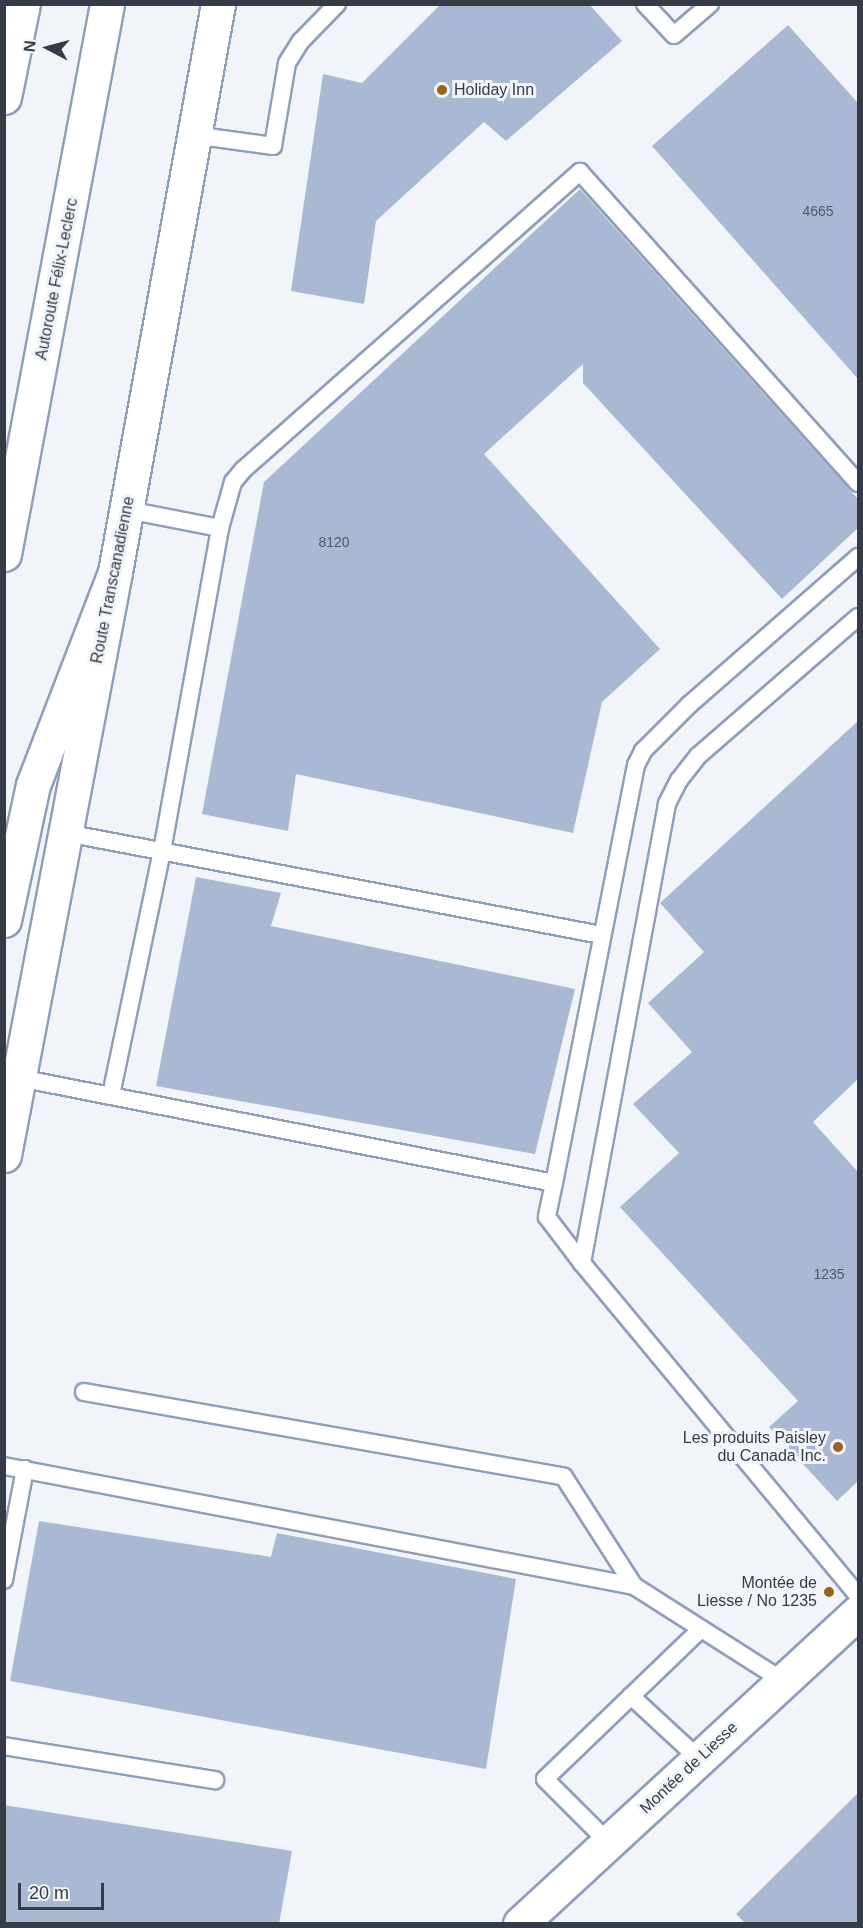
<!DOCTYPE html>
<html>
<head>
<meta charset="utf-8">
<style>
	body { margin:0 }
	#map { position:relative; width:863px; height:1928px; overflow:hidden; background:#f1f5fa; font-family:Arial,sans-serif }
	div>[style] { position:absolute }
	.building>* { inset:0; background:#a9b9d4 }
	.roads { filter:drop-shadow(2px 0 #8f9fba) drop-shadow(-2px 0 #8f9fba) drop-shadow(0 2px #8f9fba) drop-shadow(0 -2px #8f9fba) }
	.service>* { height:16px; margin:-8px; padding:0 8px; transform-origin:8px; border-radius:8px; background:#fff }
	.tertiary>* { height:33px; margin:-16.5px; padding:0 16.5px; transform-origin:16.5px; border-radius:16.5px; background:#fff }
	.secondary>* { height:33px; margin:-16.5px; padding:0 16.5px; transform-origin:16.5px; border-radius:16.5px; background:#fff }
	.motorway>* { height:33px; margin:-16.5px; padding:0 16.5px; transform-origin:16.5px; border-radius:16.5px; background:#fff }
	.dots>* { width:16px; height:16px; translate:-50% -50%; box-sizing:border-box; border:3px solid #f1f5fa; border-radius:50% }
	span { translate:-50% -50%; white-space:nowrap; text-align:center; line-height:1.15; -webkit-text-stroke:6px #f1f5fa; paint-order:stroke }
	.number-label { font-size:14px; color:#525a6a }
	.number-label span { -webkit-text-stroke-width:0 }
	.poi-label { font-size:16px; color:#353b47 }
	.left { translate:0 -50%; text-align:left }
	.right { translate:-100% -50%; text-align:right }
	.street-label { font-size:16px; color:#353b47 }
	.frame { position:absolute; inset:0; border:6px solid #353b47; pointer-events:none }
	.north { position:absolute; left:18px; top:18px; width:60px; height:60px; -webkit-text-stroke:4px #f1f5fa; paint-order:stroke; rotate:276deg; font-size:16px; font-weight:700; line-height:24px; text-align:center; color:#353b47 }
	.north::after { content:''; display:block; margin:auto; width:21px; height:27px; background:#353b47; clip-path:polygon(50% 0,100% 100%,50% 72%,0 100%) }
	.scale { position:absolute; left:18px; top:1883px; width:86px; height:27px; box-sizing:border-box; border:3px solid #353b47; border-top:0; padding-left:8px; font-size:18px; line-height:21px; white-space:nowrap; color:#353b47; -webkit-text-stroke:4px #f1f5fa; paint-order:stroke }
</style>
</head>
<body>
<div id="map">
	<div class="building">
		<i style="clip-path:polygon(441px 4px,589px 4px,622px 41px,506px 141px,484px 122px,376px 221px,364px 304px,291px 291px,323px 74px,362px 83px)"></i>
		<i style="clip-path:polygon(788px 25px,858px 103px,858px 379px,652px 146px)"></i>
		<i style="clip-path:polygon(580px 189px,858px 499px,858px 528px,782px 599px,583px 383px,583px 364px,484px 454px,660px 649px,602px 702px,573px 833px,296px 774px,288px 831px,202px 814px,264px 482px)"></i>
		<i style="clip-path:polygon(858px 721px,858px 1079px,813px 1122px,858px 1172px,858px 1481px,837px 1501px,769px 1427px,798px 1401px,620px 1207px,679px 1153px,633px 1104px,692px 1052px,648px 1003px,704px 952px,660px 903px)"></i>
		<i style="clip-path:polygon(196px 877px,281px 893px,271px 926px,575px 989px,535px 1154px,156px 1086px)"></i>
		<i style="clip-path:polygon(39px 1521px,271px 1557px,277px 1533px,516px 1579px,486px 1769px,10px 1681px)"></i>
		<i style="clip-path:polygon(858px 1793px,858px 1924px,746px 1924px,736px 1914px)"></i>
		<i style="clip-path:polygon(4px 1805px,292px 1851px,279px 1924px,4px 1924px)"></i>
	</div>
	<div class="roads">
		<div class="service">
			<i style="left:645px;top:4px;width:42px;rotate:46.9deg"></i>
			<i style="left:674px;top:35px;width:48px;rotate:-40.7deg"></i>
			<i style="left:193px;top:135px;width:81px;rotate:7.8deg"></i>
			<i style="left:273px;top:146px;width:84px;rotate:-80.4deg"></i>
			<i style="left:287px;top:63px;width:26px;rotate:-58deg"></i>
			<i style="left:301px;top:41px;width:52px;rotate:-45.8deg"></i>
			<i style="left:127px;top:510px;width:95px;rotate:11deg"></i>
			<i style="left:858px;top:617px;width:212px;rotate:139deg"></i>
			<i style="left:698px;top:756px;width:31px;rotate:128deg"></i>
			<i style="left:679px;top:780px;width:27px;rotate:117deg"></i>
			<i style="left:667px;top:804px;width:467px;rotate:100.5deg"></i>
			<i style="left:582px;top:1263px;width:432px;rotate:50.3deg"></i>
			<i style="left:66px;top:833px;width:545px;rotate:10.79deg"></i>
			<i style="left:19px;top:1078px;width:545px;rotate:11.1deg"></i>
			<i style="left:554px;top:1183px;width:426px;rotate:-78.9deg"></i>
			<i style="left:636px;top:765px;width:16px;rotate:-63deg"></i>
			<i style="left:643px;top:751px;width:65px;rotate:-45deg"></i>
			<i style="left:689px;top:705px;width:225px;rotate:-41.2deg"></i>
			<i style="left:111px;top:1095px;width:249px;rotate:-78.2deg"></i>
			<i style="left:162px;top:851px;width:328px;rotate:-79.8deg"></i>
			<i style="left:220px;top:528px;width:48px;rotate:-74.2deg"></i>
			<i style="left:233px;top:482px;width:16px;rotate:-50deg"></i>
			<i style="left:243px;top:470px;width:450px;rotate:-41.5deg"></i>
			<i style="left:580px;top:172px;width:417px;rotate:48.2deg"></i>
			<i style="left:554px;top:1183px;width:35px;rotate:102deg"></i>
			<i style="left:547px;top:1217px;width:58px;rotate:52.7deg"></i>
			<i style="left:84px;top:1392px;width:487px;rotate:10deg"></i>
			<i style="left:564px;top:1477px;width:130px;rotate:57.3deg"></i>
			<i style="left:4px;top:1466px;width:641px;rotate:10.78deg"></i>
			<i style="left:634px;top:1586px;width:177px;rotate:32.5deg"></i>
			<i style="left:4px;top:1580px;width:113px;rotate:-79.3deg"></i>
			<i style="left:631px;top:1696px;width:93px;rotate:42.8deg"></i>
			<i style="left:4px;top:1746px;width:214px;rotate:9.2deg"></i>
			<i style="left:608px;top:1842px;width:89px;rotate:-135deg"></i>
			<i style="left:545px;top:1779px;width:215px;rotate:-43.9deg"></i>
		</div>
		<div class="tertiary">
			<i style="left:520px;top:1924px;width:460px;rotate:-42.7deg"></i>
		</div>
		<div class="secondary">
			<i style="left:4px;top:1155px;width:593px;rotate:-79.22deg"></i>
			<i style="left:115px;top:572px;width:577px;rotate:-79.72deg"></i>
		</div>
		<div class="motorway">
			<i style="left:4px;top:97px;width:95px;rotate:-78.5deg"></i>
			<i style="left:4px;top:554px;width:560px;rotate:-79.39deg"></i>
			<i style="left:4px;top:920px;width:138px;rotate:-77.9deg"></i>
			<i style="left:33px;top:785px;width:228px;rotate:-68.9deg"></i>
		</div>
	</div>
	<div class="dots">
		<i style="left:442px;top:90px;background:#9a631d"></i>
		<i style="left:838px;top:1447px;background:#9a631d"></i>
		<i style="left:829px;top:1592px;background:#9a631d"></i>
	</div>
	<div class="number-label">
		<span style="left:818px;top:211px">4665</span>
		<span style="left:334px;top:542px">8120</span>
		<span style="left:829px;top:1274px">1235</span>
	</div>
	<div class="poi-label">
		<span class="left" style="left:454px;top:90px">Holiday Inn</span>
		<span class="right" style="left:826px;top:1447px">Les produits Paisley<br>du Canada Inc.</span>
		<span class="right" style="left:817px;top:1592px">Montée de<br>Liesse / No 1235</span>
	</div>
	<div class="street-label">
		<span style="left:57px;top:279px;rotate:-79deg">Autoroute Félix-Leclerc</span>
		<span style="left:113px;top:580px;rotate:-79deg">Route Transcanadienne</span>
		<span style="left:689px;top:1768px;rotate:-43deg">Montée de Liesse</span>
	</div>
	<div class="frame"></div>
	<div class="north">N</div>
	<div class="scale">20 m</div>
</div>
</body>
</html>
